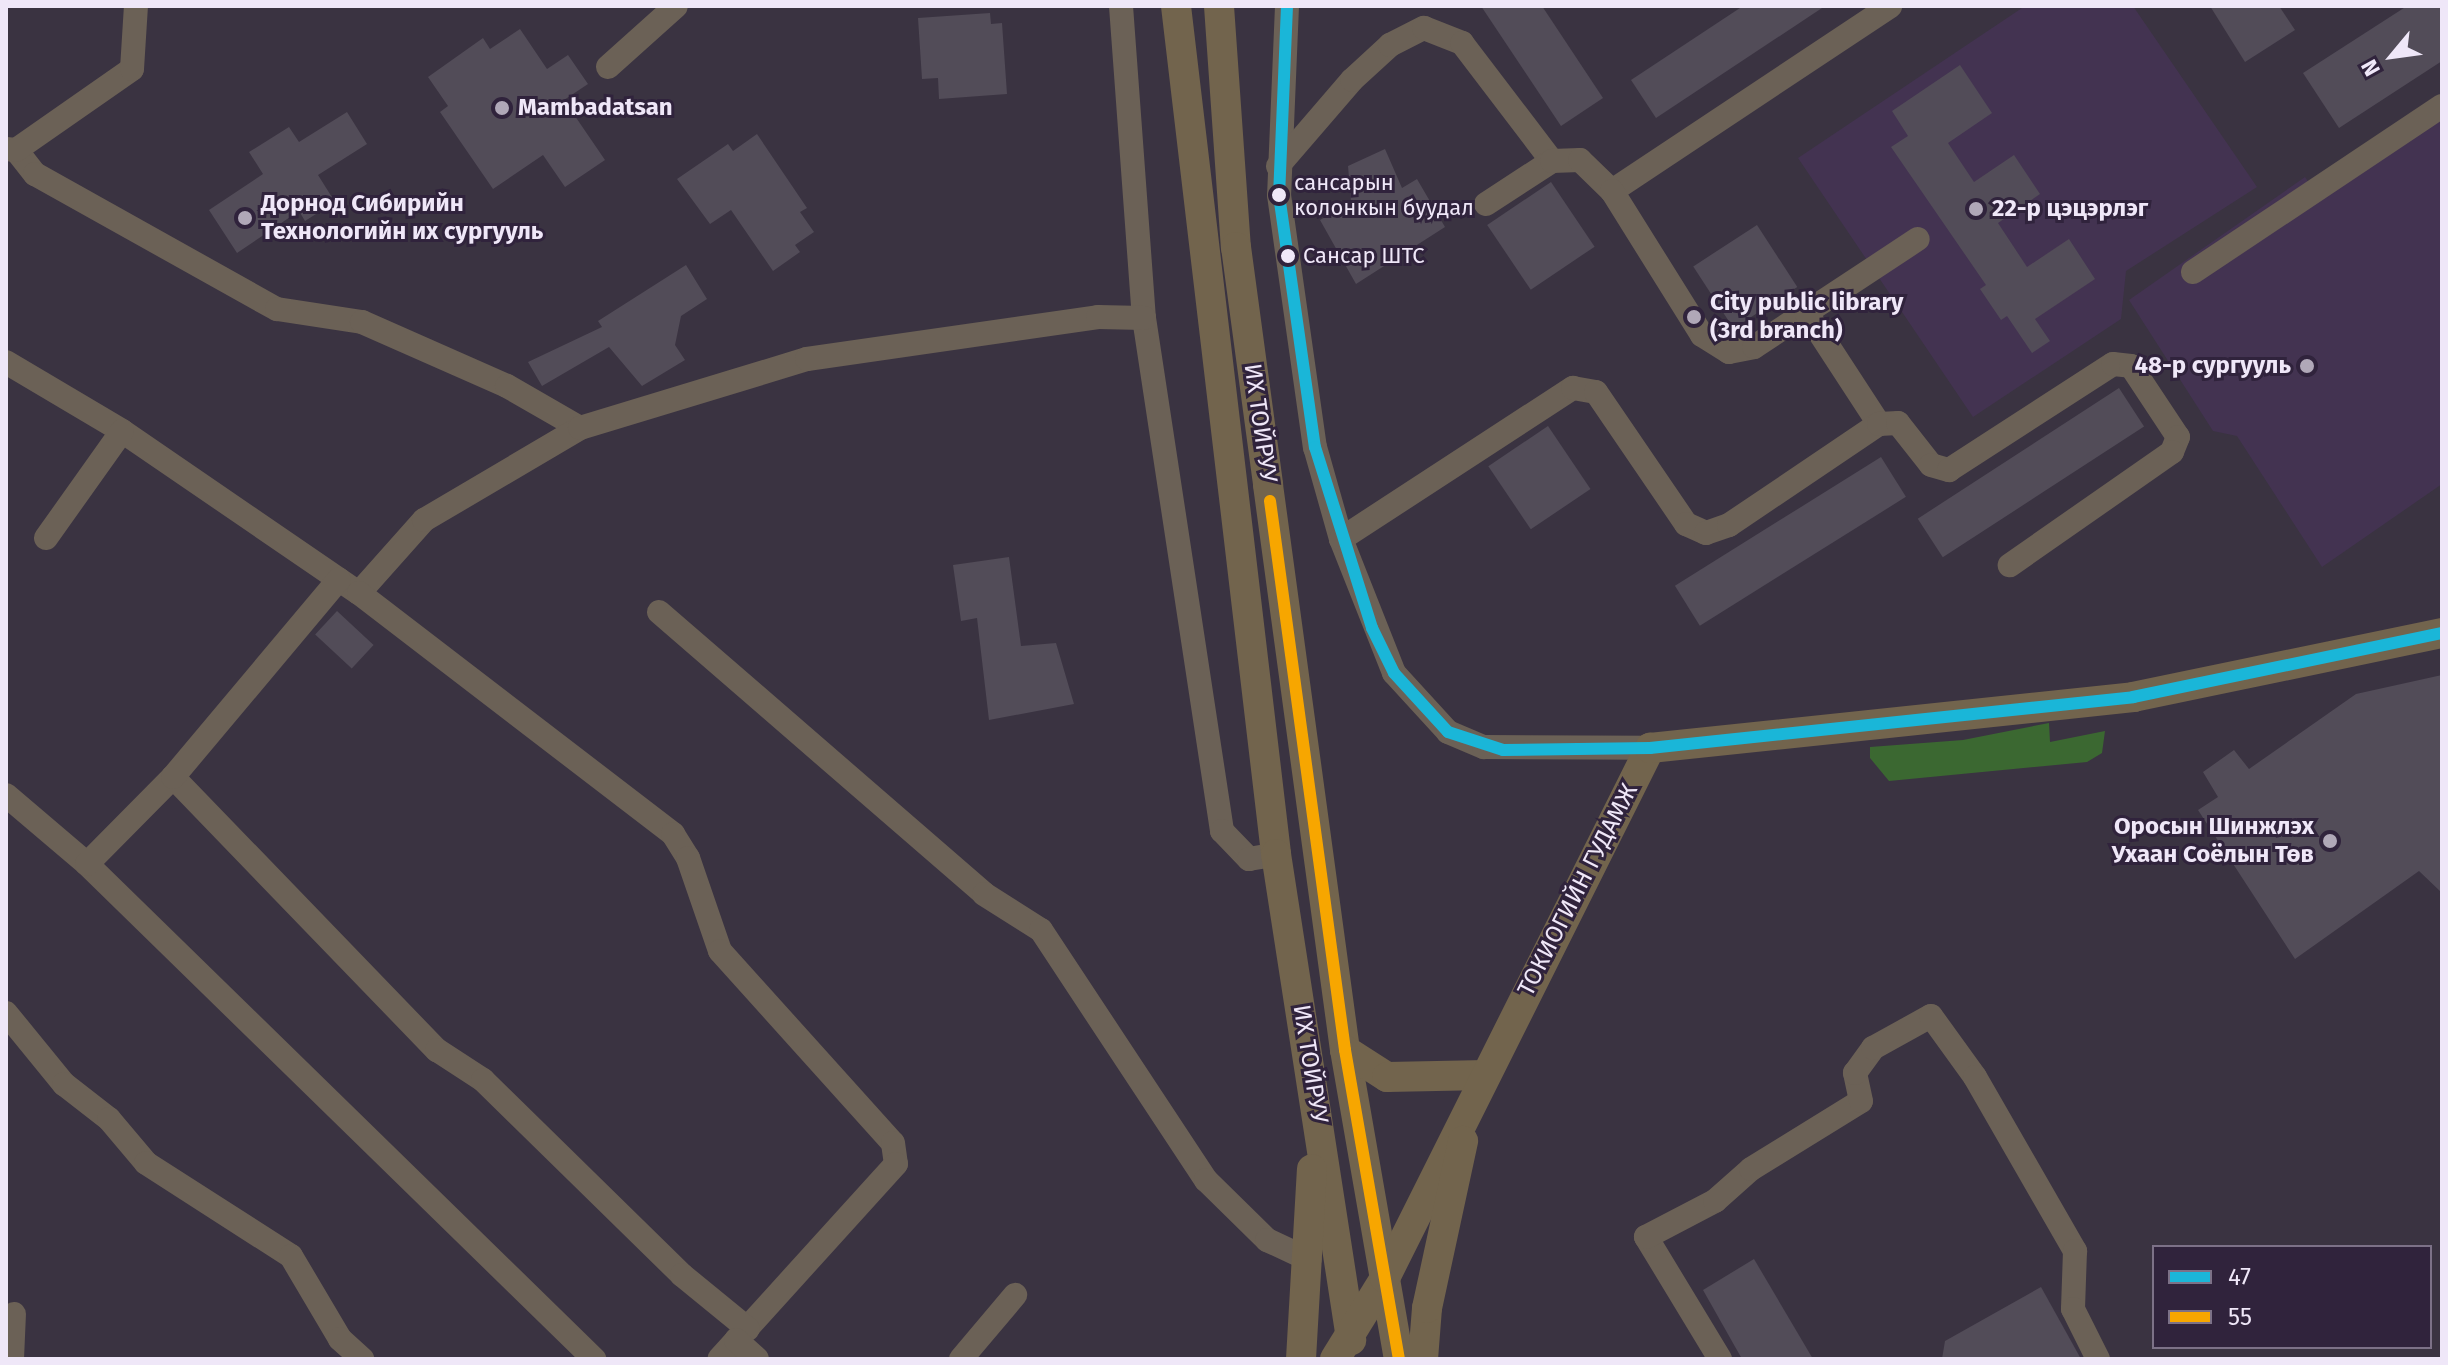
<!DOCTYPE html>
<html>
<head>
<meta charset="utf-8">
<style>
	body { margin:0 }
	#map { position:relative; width:2448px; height:1365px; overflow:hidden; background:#3a3341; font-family:"Fira Sans",sans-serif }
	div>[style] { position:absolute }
	.built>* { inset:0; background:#433351 }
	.forest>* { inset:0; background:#3b6831 }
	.building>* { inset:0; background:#524c58; transform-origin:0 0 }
	.minor>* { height:24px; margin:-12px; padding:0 12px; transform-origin:12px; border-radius:12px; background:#6b6156 }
	.major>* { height:30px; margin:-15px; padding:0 15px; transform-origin:15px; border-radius:15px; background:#72644d }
	.bus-1>* { height:12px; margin:-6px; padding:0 6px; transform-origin:6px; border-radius:6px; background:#1ab6d8 }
	.bus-2>* { height:12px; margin:-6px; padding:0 6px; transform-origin:6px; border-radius:6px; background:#f7a600 }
	.dots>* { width:22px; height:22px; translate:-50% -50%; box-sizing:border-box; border:4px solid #30233c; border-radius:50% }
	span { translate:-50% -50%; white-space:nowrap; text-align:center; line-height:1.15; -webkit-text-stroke:6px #30233c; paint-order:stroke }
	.bus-label { font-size:22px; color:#efe7f8 }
	.left { translate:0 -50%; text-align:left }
	.poi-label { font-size:24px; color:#efe7f8; font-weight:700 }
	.right { translate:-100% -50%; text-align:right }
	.street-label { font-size:24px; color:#efe7f8 }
	.frame { position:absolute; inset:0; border:8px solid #efe7f8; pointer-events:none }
	.legend { position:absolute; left:2152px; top:1245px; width:280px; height:104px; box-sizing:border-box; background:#30233c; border:2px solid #7c7187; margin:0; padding:10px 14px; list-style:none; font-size:24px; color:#efe7f8 }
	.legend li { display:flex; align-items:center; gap:16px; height:40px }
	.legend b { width:40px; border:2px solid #7c7187 }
	.north { position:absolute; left:2352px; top:16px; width:80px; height:80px; -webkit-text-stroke:6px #30233c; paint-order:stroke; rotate:241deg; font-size:22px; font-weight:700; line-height:32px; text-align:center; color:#efe7f8 }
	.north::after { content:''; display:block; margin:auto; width:28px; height:36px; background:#efe7f8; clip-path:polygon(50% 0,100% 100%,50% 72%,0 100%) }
</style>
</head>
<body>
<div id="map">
	<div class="built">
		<i style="clip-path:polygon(2025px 6px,2133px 6px,2257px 187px,2126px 271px,2121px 319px,1973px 417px,1798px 158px)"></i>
		<i style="clip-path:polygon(2442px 114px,2442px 484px,2322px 567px,2237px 436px,2213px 431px,2129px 300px,2305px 177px,2316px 193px)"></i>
	</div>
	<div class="forest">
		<i style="clip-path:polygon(2049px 723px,2050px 742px,2105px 731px,2102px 753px,2087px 762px,1889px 781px,1870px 758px,1870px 747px,1963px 740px)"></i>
	</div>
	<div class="building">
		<i style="clip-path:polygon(1481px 6px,1542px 6px,1603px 98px,1561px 126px)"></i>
		<i style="clip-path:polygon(1743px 6px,1825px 6px,1656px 118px,1631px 80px)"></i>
		<i style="clip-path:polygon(2210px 6px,2279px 6px,2295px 30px,2245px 62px)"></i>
		<i style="clip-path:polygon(2407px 6px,2442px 6px,2442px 61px,2339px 128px,2303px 73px)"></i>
		<i style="clip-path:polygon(990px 13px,991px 24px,1002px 23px,1007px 94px,939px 99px,938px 78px,922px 79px,918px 18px)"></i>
		<i style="clip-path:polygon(520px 29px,547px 69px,568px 55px,588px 84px,564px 100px,605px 160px,565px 187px,543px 155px,493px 189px,440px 112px,448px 106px,428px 77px,483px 38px,490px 49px)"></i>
		<i style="clip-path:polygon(1960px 65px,1992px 113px,1948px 143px,1974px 182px,2014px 155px,2040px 194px,1998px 223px,2027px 267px,2069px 239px,2095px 279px,2035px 319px,2050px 341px,2032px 353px,2007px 316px,2001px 320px,1980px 289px,1986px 285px,1891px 147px,1908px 136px,1892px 111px)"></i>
		<i style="clip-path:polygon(347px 112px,367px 144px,318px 175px,335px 202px,305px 221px,299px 211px,237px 253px,209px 210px,263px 174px,249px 152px,289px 127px,299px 142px)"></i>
		<i style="clip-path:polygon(757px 134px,807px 208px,800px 212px,814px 232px,795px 245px,800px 252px,773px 271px,731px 210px,710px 224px,677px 179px,728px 144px,733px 151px)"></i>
		<i style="clip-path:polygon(1385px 149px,1402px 188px,1417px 179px,1445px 227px,1356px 284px,1320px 220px,1351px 202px,1348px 166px)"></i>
		<i style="left:1551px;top:182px;width:78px;height:77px;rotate:56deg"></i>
		<i style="left:1757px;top:225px;width:74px;height:76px;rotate:57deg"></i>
		<i style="clip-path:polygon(686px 265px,707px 299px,681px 316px,675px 345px,685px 360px,642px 386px,609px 347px,542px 386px,528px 362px,602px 327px,598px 321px)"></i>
		<i style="left:2119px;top:388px;width:46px;height:240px;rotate:57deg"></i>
		<i style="left:1548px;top:426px;width:76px;height:72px;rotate:56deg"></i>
		<i style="left:1881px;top:457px;width:47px;height:243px;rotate:58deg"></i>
		<i style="clip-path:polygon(1009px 557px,1021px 646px,1056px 643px,1074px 704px,989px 720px,977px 618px,961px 621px,953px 565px)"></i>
		<i style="left:337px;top:611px;width:50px;height:32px;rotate:43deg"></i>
		<i style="clip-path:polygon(2442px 675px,2442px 893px,2419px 871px,2295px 959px,2198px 810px,2218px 797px,2203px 772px,2234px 750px,2249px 769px,2356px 694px)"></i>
		<i style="clip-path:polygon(1754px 1259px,1813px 1359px,1742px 1359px,1703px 1290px)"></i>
		<i style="clip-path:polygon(2041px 1287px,2081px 1359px,1942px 1359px,1945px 1341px)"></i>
	</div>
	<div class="minor">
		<i style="left:1121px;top:6px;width:313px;rotate:85.8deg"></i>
		<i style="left:1144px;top:318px;width:519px;rotate:81.35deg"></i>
		<i style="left:1222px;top:831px;width:39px;rotate:46deg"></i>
		<i style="left:1249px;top:859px;width:27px;rotate:-10deg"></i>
		<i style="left:1287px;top:6px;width:189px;rotate:92.4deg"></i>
		<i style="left:1279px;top:195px;width:255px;rotate:81.9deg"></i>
		<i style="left:1315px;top:447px;width:96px;rotate:74.2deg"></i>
		<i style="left:1341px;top:539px;width:144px;rotate:68.4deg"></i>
		<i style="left:1394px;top:673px;width:80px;rotate:47.5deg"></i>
		<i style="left:1448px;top:732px;width:39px;rotate:23deg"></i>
		<i style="left:1484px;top:747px;width:166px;rotate:0.3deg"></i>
		<i style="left:608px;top:67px;width:91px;rotate:-41.9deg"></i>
		<i style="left:6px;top:149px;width:10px;rotate:6deg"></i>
		<i style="left:16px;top:150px;width:31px;rotate:52deg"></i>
		<i style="left:35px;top:174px;width:277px;rotate:29.2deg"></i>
		<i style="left:277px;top:309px;width:86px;rotate:8.7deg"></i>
		<i style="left:362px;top:322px;width:158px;rotate:23.8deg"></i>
		<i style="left:507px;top:386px;width:84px;rotate:29.9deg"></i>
		<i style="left:16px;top:150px;width:141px;rotate:-34.9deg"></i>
		<i style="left:132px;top:69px;width:63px;rotate:-86.4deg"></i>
		<i style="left:1278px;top:166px;width:113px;rotate:-49.3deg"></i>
		<i style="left:1352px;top:80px;width:52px;rotate:-42.6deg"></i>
		<i style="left:1390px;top:45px;width:38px;rotate:-27deg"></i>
		<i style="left:1424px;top:28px;width:41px;rotate:21.5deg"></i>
		<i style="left:1462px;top:43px;width:148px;rotate:52.7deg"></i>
		<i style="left:1612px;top:191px;width:334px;rotate:-33.6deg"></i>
		<i style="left:1486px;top:204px;width:79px;rotate:-33.1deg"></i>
		<i style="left:1552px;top:161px;width:28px;rotate:-2deg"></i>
		<i style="left:1580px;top:160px;width:45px;rotate:44.1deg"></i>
		<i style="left:1612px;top:191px;width:170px;rotate:58deg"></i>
		<i style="left:1702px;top:335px;width:32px;rotate:32deg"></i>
		<i style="left:1729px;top:352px;width:25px;rotate:-11deg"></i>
		<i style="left:1754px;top:347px;width:196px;rotate:-33.4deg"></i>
		<i style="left:2193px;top:272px;width:299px;rotate:-33.7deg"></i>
		<i style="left:1806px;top:312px;width:134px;rotate:56.9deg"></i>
		<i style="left:6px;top:362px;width:135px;rotate:30.7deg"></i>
		<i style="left:122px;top:431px;width:287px;rotate:34.4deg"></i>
		<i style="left:359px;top:593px;width:98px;rotate:-48.3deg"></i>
		<i style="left:424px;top:520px;width:181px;rotate:-30.5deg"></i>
		<i style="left:580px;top:428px;width:237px;rotate:-16.9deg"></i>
		<i style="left:807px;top:359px;width:294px;rotate:-8.2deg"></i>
		<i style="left:1098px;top:317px;width:46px;rotate:1.2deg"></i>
		<i style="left:46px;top:538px;width:131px;rotate:-54.6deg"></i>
		<i style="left:1341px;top:539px;width:277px;rotate:-33.1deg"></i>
		<i style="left:1573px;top:388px;width:23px;rotate:10deg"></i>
		<i style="left:1596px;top:392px;width:160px;rotate:55.7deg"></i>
		<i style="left:1686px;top:524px;width:22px;rotate:24deg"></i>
		<i style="left:1706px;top:533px;width:24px;rotate:-19deg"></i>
		<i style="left:1729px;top:525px;width:181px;rotate:-34deg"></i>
		<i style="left:1879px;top:424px;width:19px;rotate:-3deg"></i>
		<i style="left:1898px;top:423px;width:53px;rotate:51.8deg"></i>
		<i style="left:1931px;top:465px;width:19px;rotate:16deg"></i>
		<i style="left:1949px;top:470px;width:195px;rotate:-32.9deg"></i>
		<i style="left:2113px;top:364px;width:18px;rotate:6deg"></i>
		<i style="left:2131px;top:366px;width:85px;rotate:56.5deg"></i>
		<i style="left:2178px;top:437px;width:16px;rotate:112deg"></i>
		<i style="left:2172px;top:452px;width:198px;rotate:145.1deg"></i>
		<i style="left:359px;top:593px;width:396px;rotate:37.5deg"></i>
		<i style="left:673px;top:834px;width:28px;rotate:58deg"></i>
		<i style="left:688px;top:858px;width:98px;rotate:71deg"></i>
		<i style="left:720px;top:951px;width:258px;rotate:48deg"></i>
		<i style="left:893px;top:1143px;width:21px;rotate:82deg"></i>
		<i style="left:896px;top:1164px;width:263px;rotate:132.2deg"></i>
		<i style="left:659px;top:612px;width:430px;rotate:40.9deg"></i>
		<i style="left:984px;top:894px;width:67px;rotate:32.3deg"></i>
		<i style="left:1041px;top:930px;width:300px;rotate:56.6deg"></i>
		<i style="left:1206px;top:1180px;width:86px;rotate:44.5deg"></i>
		<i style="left:1267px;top:1240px;width:47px;rotate:24.9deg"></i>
		<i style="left:173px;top:777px;width:380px;rotate:46deg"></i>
		<i style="left:437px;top:1050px;width:55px;rotate:33.1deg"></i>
		<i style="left:483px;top:1080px;width:279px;rotate:44.4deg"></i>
		<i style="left:682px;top:1275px;width:85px;rotate:39.3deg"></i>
		<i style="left:6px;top:795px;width:106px;rotate:40.4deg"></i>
		<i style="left:87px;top:864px;width:709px;rotate:44.31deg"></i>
		<i style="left:87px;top:864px;width:122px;rotate:-45.3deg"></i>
		<i style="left:173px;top:777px;width:258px;rotate:-50deg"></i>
		<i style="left:6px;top:1013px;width:92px;rotate:50.8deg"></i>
		<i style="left:64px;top:1084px;width:57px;rotate:37.9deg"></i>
		<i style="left:109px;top:1119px;width:57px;rotate:49.9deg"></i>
		<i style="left:146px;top:1163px;width:172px;rotate:32.7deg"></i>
		<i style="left:291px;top:1256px;width:96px;rotate:59.4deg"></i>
		<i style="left:340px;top:1339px;width:30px;rotate:42deg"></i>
		<i style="left:736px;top:1340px;width:28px;rotate:42deg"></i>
		<i style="left:12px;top:1359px;width:45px;rotate:-87.5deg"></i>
		<i style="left:961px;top:1359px;width:84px;rotate:-49.8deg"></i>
		<i style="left:1720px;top:1359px;width:143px;rotate:-121.2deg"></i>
		<i style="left:1646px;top:1237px;width:78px;rotate:-27.6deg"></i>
		<i style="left:1715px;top:1201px;width:48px;rotate:-41.6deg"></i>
		<i style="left:1751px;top:1169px;width:129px;rotate:-31.7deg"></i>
		<i style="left:1861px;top:1101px;width:29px;rotate:-102deg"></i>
		<i style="left:1855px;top:1073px;width:31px;rotate:-54deg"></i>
		<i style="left:1873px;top:1048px;width:66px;rotate:-28.9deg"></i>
		<i style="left:1931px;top:1016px;width:75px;rotate:54.2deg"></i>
		<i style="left:1975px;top:1077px;width:201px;rotate:60.1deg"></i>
		<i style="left:2075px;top:1251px;width:58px;rotate:92deg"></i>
		<i style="left:2073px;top:1309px;width:56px;rotate:63.4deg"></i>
	</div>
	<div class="major">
		<i style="left:1176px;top:6px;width:854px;rotate:83.27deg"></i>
		<i style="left:1276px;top:854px;width:492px;rotate:81.2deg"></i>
		<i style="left:1219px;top:6px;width:242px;rotate:86deg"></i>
		<i style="left:1236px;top:247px;width:240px;rotate:82.3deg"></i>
		<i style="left:1268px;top:485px;width:570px;rotate:82.24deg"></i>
		<i style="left:1345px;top:1050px;width:314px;rotate:80.1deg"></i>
		<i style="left:1345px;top:1050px;width:50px;rotate:32.7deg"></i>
		<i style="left:1387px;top:1077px;width:99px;rotate:-1.2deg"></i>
		<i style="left:1301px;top:1359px;width:190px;rotate:-86.7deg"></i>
		<i style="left:1335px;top:1359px;width:95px;rotate:-58.3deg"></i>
		<i style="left:1385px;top:1278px;width:593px;rotate:-63.43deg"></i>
		<i style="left:1650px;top:748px;width:486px;rotate:-6deg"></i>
		<i style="left:2133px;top:697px;width:316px;rotate:-11.7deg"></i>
		<i style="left:1423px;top:1359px;width:51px;rotate:-85.5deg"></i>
		<i style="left:1427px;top:1308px;width:171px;rotate:-77.8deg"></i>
	</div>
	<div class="bus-1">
		<i style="left:1287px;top:6px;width:189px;rotate:92.4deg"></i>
		<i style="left:1279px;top:195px;width:255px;rotate:81.9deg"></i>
		<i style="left:1315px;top:447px;width:190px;rotate:72.5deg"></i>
		<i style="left:1372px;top:628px;width:50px;rotate:63.9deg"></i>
		<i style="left:1394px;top:673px;width:80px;rotate:47.5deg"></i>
		<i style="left:1448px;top:732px;width:58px;rotate:18.1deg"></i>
		<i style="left:1503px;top:750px;width:147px;rotate:-0.8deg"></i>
		<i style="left:1650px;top:748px;width:486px;rotate:-6deg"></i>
		<i style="left:2133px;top:697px;width:316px;rotate:-11.7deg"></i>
	</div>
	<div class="bus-2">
		<i style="left:1270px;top:501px;width:554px;rotate:82.22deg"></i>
		<i style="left:1345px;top:1050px;width:314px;rotate:80.1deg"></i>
	</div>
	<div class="dots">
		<i style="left:502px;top:108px;background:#b0a8b8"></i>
		<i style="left:1279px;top:195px;background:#efe7f8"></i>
		<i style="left:1976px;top:209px;background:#b0a8b8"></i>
		<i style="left:245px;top:218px;background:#b0a8b8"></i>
		<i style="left:1288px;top:256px;background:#efe7f8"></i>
		<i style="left:1694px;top:317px;background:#b0a8b8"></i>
		<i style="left:2307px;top:366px;background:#b0a8b8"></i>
		<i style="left:2330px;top:841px;background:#b0a8b8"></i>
	</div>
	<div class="bus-label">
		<span class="left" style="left:1294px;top:195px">сансарын<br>колонкын буудал</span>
		<span class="left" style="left:1303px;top:256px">Сансар ШТС</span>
	</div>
	<div class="poi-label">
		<span class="left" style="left:518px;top:108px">Mambadatsan</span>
		<span class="left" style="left:261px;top:218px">Дорнод Сибирийн<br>Технологийн их сургууль</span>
		<span class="left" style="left:1992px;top:209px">22-р цэцэрлэг</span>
		<span class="left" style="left:1710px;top:317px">City public library<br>(3rd branch)</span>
		<span class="right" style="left:2291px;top:366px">48-р сургууль</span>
		<span class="right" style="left:2314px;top:841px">Оросын Шинжлэх<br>Ухаан Соёлын Төв</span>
	</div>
	<div class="street-label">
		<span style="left:1260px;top:423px;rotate:82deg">ИХ ТОЙРУУ</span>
		<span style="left:1578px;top:890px;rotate:-63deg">ТОКИОГИЙН ГУДАМЖ</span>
		<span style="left:1310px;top:1064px;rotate:81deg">ИХ ТОЙРУУ</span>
	</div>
	<div class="frame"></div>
	<ul class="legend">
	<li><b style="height:10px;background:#1ab6d8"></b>47</li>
	<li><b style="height:10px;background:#f7a600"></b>55</li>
	</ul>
	<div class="north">N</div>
</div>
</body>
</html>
